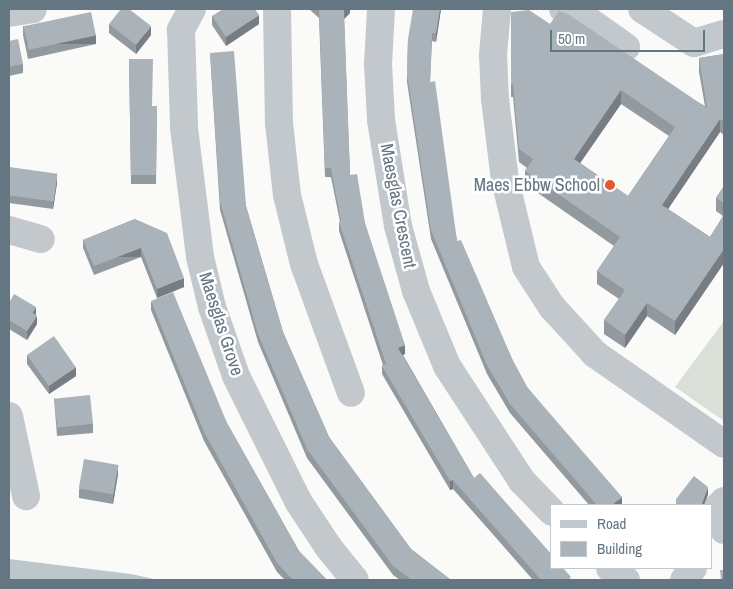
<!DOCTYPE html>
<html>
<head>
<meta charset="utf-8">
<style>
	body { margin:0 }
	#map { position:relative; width:733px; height:589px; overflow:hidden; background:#fafaf8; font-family:"Archivo Narrow",sans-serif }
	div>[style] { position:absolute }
	.green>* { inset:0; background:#dadfd7 }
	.water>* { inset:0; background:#bbc7cb }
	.minor>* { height:28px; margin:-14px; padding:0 14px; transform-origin:14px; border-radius:14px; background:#c3c8cc }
	.wall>* { inset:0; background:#929a9f }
	.shaded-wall>* { inset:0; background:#777d82; transform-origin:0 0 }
	.building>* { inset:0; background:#aab3b9; transform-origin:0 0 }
	.dots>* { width:14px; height:14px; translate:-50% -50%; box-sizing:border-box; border:2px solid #fff; border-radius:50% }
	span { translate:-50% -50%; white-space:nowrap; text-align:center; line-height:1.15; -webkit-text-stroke:5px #fff; paint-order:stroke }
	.poi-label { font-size:18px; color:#657683 }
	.right { translate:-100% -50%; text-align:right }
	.street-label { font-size:18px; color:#657683 }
	.frame { position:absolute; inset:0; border:10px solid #657683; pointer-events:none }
	.legend { position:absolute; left:550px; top:504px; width:162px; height:65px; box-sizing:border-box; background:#fff; border:1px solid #c1c8cd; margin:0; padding:6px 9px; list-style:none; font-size:15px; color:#657683 }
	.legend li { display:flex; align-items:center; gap:10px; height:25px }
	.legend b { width:25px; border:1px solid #c1c8cd }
	.scale { position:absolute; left:550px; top:30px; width:155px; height:22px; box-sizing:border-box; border:2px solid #657683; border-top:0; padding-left:6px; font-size:15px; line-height:18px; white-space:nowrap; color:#657683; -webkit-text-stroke:4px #fff; paint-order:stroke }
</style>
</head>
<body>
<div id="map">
	<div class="green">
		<i style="clip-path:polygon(724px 321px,724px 421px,675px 387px)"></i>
	</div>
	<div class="water">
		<i style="clip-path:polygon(9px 559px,131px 574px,158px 580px,9px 580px)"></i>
	</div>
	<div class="minor">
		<i style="left:192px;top:9px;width:24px;rotate:118deg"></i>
		<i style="left:181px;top:30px;width:98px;rotate:88.2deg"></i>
		<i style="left:184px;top:128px;width:130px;rotate:82.9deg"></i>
		<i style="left:200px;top:257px;width:51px;rotate:76.5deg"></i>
		<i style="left:212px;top:307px;width:73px;rotate:70.8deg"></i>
		<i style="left:236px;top:376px;width:140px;rotate:63.6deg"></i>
		<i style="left:298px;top:501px;width:56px;rotate:56.6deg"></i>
		<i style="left:329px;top:548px;width:41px;rotate:50.9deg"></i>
		<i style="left:277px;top:9px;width:114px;rotate:89deg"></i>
		<i style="left:279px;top:123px;width:72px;rotate:83.7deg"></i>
		<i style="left:287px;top:195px;width:71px;rotate:76.2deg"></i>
		<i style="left:304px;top:264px;width:137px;rotate:70deg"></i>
		<i style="left:381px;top:9px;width:55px;rotate:93.1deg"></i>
		<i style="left:378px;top:64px;width:56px;rotate:86.9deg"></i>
		<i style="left:381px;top:120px;width:107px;rotate:80.9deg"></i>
		<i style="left:398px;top:226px;width:67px;rotate:74.5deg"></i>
		<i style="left:416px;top:291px;width:81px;rotate:67.5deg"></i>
		<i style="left:447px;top:366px;width:137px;rotate:56.9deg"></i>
		<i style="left:522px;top:481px;width:43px;rotate:45.9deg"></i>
		<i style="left:497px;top:9px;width:46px;rotate:95deg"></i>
		<i style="left:493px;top:55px;width:44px;rotate:87.4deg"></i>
		<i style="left:495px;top:99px;width:82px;rotate:83deg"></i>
		<i style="left:505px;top:180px;width:89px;rotate:76.4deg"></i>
		<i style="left:526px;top:267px;width:48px;rotate:57deg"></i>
		<i style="left:552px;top:307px;width:64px;rotate:47.5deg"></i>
		<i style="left:595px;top:354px;width:157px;rotate:34.9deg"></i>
		<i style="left:563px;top:9px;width:20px;rotate:20deg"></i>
		<i style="left:582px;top:16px;width:54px;rotate:35.2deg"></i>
		<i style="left:642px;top:9px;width:62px;rotate:33.2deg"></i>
		<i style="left:694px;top:43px;width:31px;rotate:-17deg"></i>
		<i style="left:9px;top:13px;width:24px;rotate:-9deg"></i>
		<i style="left:9px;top:230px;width:33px;rotate:16deg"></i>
		<i style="left:9px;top:416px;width:82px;rotate:78deg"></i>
		<i style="left:724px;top:501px;width:10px;rotate:135deg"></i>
		<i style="left:717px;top:508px;width:10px;rotate:101deg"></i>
		<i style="left:715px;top:518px;width:15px;rotate:53deg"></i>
		<i style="left:610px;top:568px;width:20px;rotate:37deg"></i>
		<i style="left:684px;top:580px;width:15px;rotate:-53deg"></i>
	</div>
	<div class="wall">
		<i style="clip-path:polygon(309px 9px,350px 9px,350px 13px,344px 19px,350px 175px,405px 354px,403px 355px,474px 478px,571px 580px,533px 580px,453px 489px,450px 490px,382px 374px,382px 366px,383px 365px,339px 231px,339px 222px,340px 222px,331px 177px,325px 177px,319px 18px)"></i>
		<i style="clip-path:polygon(441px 9px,436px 42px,432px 41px,430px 82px,457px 241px,513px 361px,527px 387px,622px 505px,589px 505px,510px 413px,487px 374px,431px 239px,407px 82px,408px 39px)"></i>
		<i style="clip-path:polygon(evenodd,511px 12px,550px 24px,705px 106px,699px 72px,699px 58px,724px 54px,724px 135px,720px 132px,668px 209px,710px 237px,723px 216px,716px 211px,716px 198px,724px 186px,724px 263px,675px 335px,647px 316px,625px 348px,604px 334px,604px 320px,619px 299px,597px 284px,597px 271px,614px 246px,525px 184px,525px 171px,527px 168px,519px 162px,513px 97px,511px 97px,511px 12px,621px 104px,669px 136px,628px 196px,580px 163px,621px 104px)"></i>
		<i style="clip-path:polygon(212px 16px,259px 24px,226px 46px,212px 25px)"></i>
		<i style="clip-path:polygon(109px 24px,151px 35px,136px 54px,109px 33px)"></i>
		<i style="clip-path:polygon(23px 26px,96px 44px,28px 59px,23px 35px)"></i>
		<i style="clip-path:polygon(9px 41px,23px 64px,23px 73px,9px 76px)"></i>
		<i style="clip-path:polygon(210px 53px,246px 206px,283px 332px,329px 437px,411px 549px,451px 580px,400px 580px,393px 575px,307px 458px,258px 342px,220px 210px)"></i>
		<i style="clip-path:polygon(129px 59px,152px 106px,157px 106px,156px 184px,131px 184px)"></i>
		<i style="clip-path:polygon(9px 167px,57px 183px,53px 209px,9px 203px)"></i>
		<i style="clip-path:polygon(135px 219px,184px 287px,157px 298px,141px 257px,94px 275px,83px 248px,83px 240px)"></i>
		<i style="clip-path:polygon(151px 301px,227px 423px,299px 551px,327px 580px,285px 580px,277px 572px,204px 441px,151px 310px)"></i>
		<i style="clip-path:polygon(9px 303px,36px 315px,37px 324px,27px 340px,9px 329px)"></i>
		<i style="clip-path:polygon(27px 355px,76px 376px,49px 394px,27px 364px)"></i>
		<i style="clip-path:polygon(54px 398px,93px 424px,93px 433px,57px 436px)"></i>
		<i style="clip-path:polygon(118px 474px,113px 504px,79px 498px,79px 489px)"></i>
	</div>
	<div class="shaded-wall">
		<i style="clip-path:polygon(345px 9px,350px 9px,350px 13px,344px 19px,344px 10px)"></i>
		<i style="clip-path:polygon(440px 9px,441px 9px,436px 42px,436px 33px)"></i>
		<i style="clip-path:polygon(259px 15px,259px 24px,226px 46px,226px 37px)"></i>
		<i style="clip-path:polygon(151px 26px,151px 35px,136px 54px,136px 45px)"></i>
		<i style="left:96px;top:35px;width:9px;height:70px;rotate:90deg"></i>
		<i style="clip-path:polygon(621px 90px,621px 104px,574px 172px,574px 159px)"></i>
		<i style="clip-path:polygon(720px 119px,720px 132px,662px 218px,662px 205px)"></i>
		<i style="clip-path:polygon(57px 174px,57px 183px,53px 209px,53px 201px)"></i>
		<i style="left:141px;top:248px;width:9px;height:50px;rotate:90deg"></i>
		<i style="clip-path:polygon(724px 249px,724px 263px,675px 335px,675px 321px)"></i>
		<i style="clip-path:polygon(184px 278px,184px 287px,157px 298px,157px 289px)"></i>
		<i style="clip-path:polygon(647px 303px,647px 316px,625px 348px,625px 335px)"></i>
		<i style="clip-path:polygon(36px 307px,36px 315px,32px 313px)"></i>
		<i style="clip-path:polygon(37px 316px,37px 324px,27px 340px,27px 331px)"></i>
		<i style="clip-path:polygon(405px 345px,405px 354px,398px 357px,398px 348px)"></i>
		<i style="clip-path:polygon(76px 367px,76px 376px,49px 394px,49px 386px)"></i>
		<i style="clip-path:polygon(118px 465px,118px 474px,113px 504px,113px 495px)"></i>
		<i style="clip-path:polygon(453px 480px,453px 489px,450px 490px,450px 481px)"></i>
		<i style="clip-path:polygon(708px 487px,708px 495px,704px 505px,701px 505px)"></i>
		<i style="clip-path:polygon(622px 497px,622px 505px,612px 505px)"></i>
	</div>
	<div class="building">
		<i style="clip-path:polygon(121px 9px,129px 9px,151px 26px,136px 45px,109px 24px)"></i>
		<i style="clip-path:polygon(223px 9px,255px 9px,259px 15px,226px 37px,212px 16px)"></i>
		<i style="clip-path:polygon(319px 9px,345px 9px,344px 10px,350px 175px,357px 174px,365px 223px,405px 345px,398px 348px,474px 478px,480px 473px,552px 555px,552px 568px,563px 568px,571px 577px,568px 580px,541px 580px,453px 480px,450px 481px,382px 366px,386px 364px,339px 222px,341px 221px,331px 168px,325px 168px)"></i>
		<i style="clip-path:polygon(413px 9px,440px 9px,436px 33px,432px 33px,430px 82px,435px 81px,457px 241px,461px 240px,513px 361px,527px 387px,622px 497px,612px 505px,597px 505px,510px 404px,487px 365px,431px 230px,407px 73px,408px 39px)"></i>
		<i style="clip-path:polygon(evenodd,529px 10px,550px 24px,559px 11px,568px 14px,707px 108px,699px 58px,724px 54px,724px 122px,720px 119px,662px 205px,710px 237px,724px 215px,724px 249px,675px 321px,647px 303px,625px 335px,604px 320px,625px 290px,597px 271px,620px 237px,525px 171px,533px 159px,519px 149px,513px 84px,511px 84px,511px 12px,529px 10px,621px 90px,675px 127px,628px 196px,574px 159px,621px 90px)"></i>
		<i style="left:91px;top:12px;width:24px;height:69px;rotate:78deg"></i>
		<i style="clip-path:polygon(18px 39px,23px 64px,9px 67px,9px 41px)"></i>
		<i style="clip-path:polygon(234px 51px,246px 206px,283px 332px,329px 437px,411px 549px,451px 580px,412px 580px,393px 566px,307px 449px,258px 334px,220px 201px,210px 53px)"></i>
		<i style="clip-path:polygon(129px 59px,153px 59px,152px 106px,157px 106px,156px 175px,131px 175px)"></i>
		<i style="left:9px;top:167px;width:49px;height:28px;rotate:8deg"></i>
		<i style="clip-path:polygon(724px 186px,724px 203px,716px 198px)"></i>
		<i style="clip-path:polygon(135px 219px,167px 233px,184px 278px,157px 289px,141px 248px,94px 266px,83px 240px)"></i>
		<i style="clip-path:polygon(173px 292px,227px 423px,299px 551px,327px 580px,293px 580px,277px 563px,204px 432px,151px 301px)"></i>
		<i style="clip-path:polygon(14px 294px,36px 307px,32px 313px,37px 316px,27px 331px,9px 320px,9px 303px)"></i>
		<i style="left:54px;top:336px;width:38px;height:33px;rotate:55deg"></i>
		<i style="left:90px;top:395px;width:29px;height:36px;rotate:84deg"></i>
		<i style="left:84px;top:459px;width:35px;height:30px;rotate:10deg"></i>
		<i style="clip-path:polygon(694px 476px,708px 487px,701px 505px,676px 505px,676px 499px)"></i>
		<i style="clip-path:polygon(720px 570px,724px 570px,724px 580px,721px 580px)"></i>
	</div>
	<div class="dots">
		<i style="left:610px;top:185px;background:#e4572e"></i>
	</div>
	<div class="poi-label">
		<span class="right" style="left:600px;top:185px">Maes Ebbw School</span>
	</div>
	<div class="street-label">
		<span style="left:398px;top:206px;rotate:79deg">Maesglas Crescent</span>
		<span style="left:221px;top:324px;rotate:72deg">Maesglas Grove</span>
	</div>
	<div class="frame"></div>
	<ul class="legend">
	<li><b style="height:6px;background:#c3c8cc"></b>Road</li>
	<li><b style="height:14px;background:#aab3b9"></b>Building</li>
	</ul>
	<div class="scale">50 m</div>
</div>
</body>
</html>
